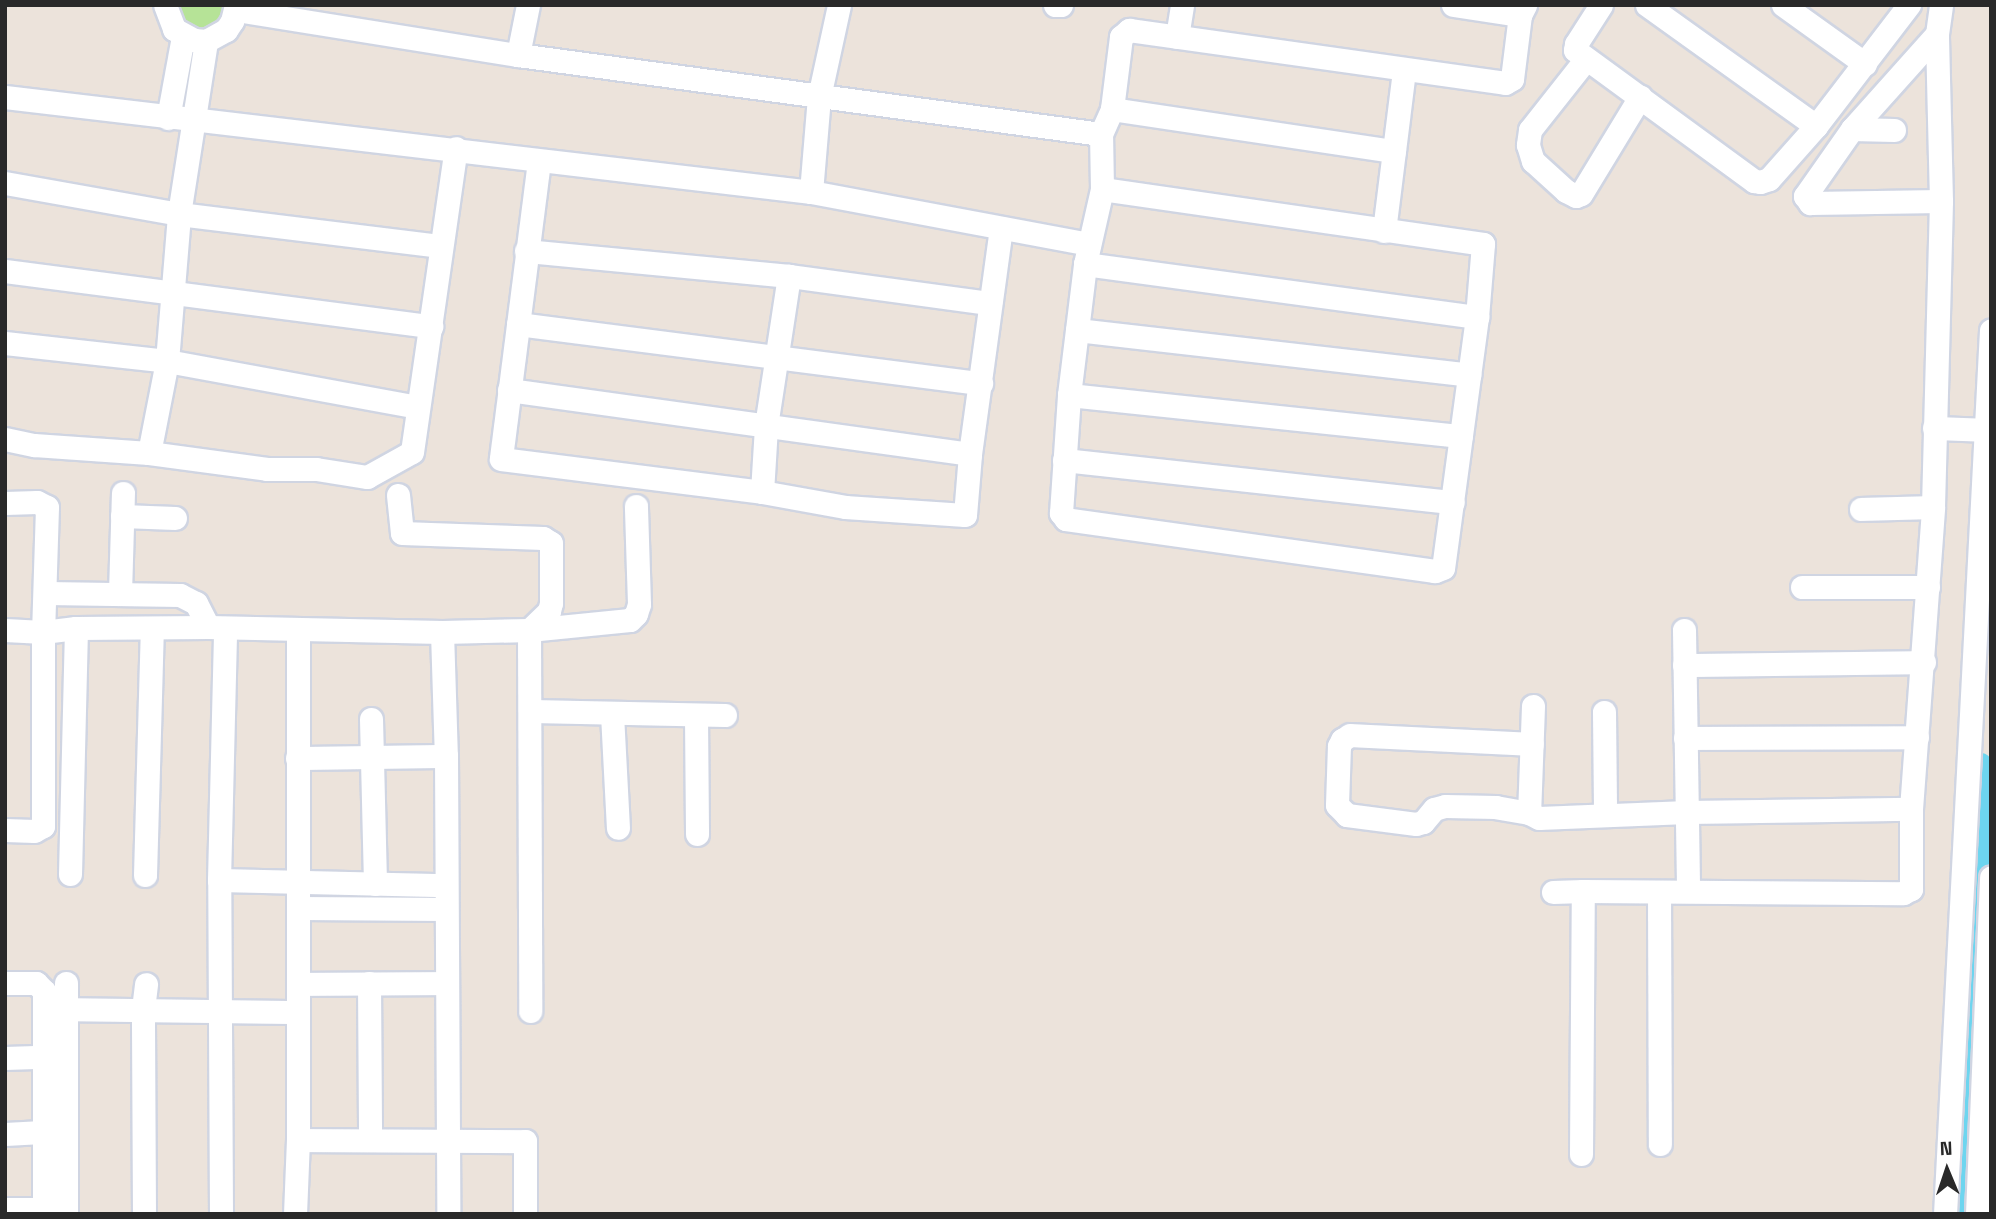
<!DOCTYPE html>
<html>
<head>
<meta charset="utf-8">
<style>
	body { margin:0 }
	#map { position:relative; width:1996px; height:1219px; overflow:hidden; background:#ece3db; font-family:"Space Grotesk",sans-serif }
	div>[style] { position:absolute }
	.green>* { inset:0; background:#b6e397 }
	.river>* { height:30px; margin:-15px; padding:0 15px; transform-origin:15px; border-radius:15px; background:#6dd5ef }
	.roads { filter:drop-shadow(2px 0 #d0d5e2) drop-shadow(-2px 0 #d0d5e2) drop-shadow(0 2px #d0d5e2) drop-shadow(0 -2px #d0d5e2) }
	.minor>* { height:23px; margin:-11.5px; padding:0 11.5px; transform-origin:11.5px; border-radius:11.5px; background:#fff }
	span { translate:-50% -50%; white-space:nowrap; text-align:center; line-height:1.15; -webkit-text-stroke:5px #fff; paint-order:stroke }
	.frame { position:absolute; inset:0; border:7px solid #292929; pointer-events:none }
	.north { position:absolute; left:1912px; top:1135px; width:70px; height:70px; -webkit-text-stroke:5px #fff; paint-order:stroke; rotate:358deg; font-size:19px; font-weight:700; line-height:28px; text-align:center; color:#292929 }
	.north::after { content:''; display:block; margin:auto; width:24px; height:32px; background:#292929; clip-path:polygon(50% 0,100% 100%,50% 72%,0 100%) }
</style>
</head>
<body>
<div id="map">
	<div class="green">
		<i style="clip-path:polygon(165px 5px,236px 5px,217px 37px,195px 121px,168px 118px,183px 37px)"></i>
	</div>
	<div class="river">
		<i style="left:1960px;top:1214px;width:447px;rotate:-87.6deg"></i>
	</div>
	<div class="roads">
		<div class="minor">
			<i style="left:165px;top:5px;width:26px;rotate:69deg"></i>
			<i style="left:174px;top:29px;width:23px;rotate:29deg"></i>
			<i style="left:194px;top:40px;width:12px;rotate:5deg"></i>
			<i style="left:206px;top:41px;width:23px;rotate:-29deg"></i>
			<i style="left:226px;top:30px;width:11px;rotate:-56deg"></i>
			<i style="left:232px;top:21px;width:16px;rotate:-76deg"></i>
			<i style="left:1055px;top:5px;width:6px"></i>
			<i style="left:1453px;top:5px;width:68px;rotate:8.5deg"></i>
			<i style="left:1601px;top:5px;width:46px;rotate:122.7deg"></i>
			<i style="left:1576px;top:44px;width:6px;rotate:99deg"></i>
			<i style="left:1575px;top:50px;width:222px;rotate:36.2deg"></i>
			<i style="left:1754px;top:181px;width:6px;rotate:9deg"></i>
			<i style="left:1760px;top:182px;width:9px;rotate:-18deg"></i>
			<i style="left:1769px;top:179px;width:71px;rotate:-48.4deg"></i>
			<i style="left:1816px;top:126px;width:153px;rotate:-52.5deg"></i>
			<i style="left:1647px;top:5px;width:208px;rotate:35.6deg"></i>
			<i style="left:1783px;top:5px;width:101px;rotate:35.7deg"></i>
			<i style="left:236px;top:10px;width:286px;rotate:9.1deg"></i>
			<i style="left:518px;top:55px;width:588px;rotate:7.72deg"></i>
			<i style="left:1937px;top:34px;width:127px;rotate:131.8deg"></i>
			<i style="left:1852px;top:129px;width:82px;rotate:125deg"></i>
			<i style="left:1805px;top:196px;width:9px;rotate:54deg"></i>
			<i style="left:1810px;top:203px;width:131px;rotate:-0.9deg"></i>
			<i style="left:1177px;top:37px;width:32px;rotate:-81deg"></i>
			<i style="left:518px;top:55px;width:51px;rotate:-78.7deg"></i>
			<i style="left:1586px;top:59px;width:90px;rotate:128.3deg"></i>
			<i style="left:1530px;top:130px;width:15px;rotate:98deg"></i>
			<i style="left:1528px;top:145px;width:17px;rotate:73deg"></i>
			<i style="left:1533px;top:161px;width:45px;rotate:42.3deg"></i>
			<i style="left:1566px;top:191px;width:11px;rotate:27deg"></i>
			<i style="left:1576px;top:196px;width:5px;rotate:-22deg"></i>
			<i style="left:1581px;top:194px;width:114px;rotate:-58.7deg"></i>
			<i style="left:5px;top:97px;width:812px;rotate:6.72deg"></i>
			<i style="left:811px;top:192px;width:283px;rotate:10.6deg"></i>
			<i style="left:1112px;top:109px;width:285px;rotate:8.5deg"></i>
			<i style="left:168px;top:118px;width:83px;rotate:-79.6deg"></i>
			<i style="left:1852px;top:129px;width:42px;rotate:1.4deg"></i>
			<i style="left:539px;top:161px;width:300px;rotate:97.3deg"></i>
			<i style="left:501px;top:459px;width:263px;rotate:7.2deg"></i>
			<i style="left:762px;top:492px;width:84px;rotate:10.2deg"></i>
			<i style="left:845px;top:507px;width:120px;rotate:3.8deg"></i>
			<i style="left:965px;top:515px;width:61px;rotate:-85.3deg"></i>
			<i style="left:970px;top:454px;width:228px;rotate:-82.2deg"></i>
			<i style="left:5px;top:183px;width:177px;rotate:10.1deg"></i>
			<i style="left:179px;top:214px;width:264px;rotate:7deg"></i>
			<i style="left:1102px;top:189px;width:385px;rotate:8.2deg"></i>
			<i style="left:1483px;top:244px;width:73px;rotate:94.7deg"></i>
			<i style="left:1477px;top:317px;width:253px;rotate:97.7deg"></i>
			<i style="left:1443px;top:568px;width:9px;rotate:159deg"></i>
			<i style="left:1435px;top:571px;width:373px;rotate:-172deg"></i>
			<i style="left:1066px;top:519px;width:8px;rotate:-130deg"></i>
			<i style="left:1061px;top:513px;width:118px;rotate:-86.1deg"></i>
			<i style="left:1069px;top:395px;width:132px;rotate:-83deg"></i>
			<i style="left:1085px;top:264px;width:77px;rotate:-77.2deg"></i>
			<i style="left:1102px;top:189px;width:55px;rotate:-91deg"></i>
			<i style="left:1101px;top:134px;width:27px;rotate:-66deg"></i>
			<i style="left:1112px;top:109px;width:73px;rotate:-82.9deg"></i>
			<i style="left:1121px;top:37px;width:11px;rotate:-41deg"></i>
			<i style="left:1129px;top:30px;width:380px;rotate:8deg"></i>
			<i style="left:1505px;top:83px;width:8px;rotate:-30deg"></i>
			<i style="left:1512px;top:79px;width:64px;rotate:-82.9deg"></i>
			<i style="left:1520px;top:15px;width:11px;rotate:-63deg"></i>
			<i style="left:811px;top:192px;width:95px;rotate:-85.2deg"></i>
			<i style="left:819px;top:97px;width:94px;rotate:-77.7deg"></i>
			<i style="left:1384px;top:231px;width:162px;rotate:-82.9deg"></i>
			<i style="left:526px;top:251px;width:264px;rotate:5.4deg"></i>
			<i style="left:789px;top:276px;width:203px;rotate:7.7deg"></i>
			<i style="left:1085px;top:264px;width:396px;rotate:7.7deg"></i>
			<i style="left:5px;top:271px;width:430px;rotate:7.4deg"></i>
			<i style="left:518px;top:324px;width:467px;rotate:7.3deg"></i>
			<i style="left:1077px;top:330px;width:395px;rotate:6.5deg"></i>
			<i style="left:5px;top:343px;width:163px;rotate:6.3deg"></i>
			<i style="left:167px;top:361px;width:255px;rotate:10.4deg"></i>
			<i style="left:509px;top:390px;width:465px;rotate:7.9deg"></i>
			<i style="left:1069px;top:395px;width:394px;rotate:6deg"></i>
			<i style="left:1934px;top:428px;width:57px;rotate:2deg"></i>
			<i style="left:5px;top:439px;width:30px;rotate:12deg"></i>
			<i style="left:34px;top:445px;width:115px;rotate:4deg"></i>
			<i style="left:149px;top:453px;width:119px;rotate:7.7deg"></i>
			<i style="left:267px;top:469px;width:49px"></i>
			<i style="left:316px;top:469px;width:52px;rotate:8.9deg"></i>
			<i style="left:367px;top:477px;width:51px;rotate:-29.1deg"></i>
			<i style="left:412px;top:452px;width:307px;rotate:-81.8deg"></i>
			<i style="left:149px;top:453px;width:94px;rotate:-78.9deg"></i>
			<i style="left:167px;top:361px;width:147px;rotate:-85.3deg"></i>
			<i style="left:179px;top:214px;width:175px;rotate:-81.1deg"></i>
			<i style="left:1064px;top:460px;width:391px;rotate:6.2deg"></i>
			<i style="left:762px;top:492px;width:66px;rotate:-86.5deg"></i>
			<i style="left:766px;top:426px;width:152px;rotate:-81.3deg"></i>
			<i style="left:398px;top:495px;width:38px;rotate:84deg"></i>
			<i style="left:402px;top:533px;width:141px;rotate:2deg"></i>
			<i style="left:543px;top:538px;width:9px;rotate:32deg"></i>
			<i style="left:551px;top:543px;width:60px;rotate:90deg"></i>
			<i style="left:551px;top:603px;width:8px;rotate:104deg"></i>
			<i style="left:549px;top:611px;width:28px;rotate:136deg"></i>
			<i style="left:529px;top:630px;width:381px;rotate:89.8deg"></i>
			<i style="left:5px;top:503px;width:32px;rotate:-2deg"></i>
			<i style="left:37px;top:502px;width:11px;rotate:27deg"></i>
			<i style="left:47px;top:507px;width:125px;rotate:91.8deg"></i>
			<i style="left:43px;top:632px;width:194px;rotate:90deg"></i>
			<i style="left:43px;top:826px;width:10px;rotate:151deg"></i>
			<i style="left:34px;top:831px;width:29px;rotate:-178deg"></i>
			<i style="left:1861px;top:509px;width:72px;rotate:-1.6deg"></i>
			<i style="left:122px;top:516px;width:53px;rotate:2.2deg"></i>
			<i style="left:1802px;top:587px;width:126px"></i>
			<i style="left:46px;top:593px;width:134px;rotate:0.9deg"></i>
			<i style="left:180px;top:595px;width:18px;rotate:27deg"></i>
			<i style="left:196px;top:603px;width:27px;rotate:63deg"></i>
			<i style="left:120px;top:593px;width:100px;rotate:-88.3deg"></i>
			<i style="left:5px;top:630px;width:38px;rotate:3deg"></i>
			<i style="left:43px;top:632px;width:33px;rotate:-7deg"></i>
			<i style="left:76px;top:628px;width:132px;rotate:-0.4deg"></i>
			<i style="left:208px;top:627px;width:234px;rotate:1.2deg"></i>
			<i style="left:442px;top:632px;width:87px;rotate:-1.3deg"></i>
			<i style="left:529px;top:630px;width:101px;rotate:-5.7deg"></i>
			<i style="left:630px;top:620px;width:8px;rotate:-45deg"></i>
			<i style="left:636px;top:614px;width:10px;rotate:-73deg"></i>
			<i style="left:639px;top:604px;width:98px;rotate:-91.8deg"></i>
			<i style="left:1684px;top:630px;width:261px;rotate:89.1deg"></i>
			<i style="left:442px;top:632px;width:124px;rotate:88.2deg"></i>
			<i style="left:446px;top:756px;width:458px;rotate:89.7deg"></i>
			<i style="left:1684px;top:665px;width:240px;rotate:-0.7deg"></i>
			<i style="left:1533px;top:706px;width:107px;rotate:92.1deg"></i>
			<i style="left:1529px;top:813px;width:11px;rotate:27deg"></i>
			<i style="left:1539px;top:818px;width:148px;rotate:-2.3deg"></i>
			<i style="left:1687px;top:812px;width:224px;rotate:-0.8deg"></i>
			<i style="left:531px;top:711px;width:194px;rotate:1.2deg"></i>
			<i style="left:1604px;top:712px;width:103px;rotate:89.4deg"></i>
			<i style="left:612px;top:714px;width:114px;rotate:87deg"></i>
			<i style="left:696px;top:716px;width:118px;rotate:89.5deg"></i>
			<i style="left:371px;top:719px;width:165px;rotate:88.6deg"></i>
			<i style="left:1685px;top:738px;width:232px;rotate:-0.2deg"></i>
			<i style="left:297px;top:758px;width:149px;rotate:-0.8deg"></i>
			<i style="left:1529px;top:813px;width:34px;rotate:-170deg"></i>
			<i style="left:1496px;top:807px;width:51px;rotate:-178.9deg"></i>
			<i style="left:1445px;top:806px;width:11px;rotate:165deg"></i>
			<i style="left:1434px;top:809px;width:17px;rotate:130deg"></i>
			<i style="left:1423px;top:822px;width:7px;rotate:164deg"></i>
			<i style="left:1416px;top:824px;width:70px;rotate:-172.6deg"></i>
			<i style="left:1347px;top:815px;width:14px;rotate:-135deg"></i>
			<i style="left:1337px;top:805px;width:59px;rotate:-88.1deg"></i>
			<i style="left:1339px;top:746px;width:7px;rotate:-63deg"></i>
			<i style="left:1342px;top:740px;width:9px;rotate:-32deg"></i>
			<i style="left:1350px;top:735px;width:182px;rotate:2.8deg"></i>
			<i style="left:70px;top:874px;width:246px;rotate:-88.6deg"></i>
			<i style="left:145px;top:875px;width:247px;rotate:-88.4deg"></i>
			<i style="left:219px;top:880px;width:227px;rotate:1.3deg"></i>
			<i style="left:1553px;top:892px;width:30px;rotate:-2deg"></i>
			<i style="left:1659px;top:893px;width:251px;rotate:89.8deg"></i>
			<i style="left:298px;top:908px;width:148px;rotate:0.4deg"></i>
			<i style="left:5px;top:983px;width:31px"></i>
			<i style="left:36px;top:983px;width:11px;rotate:45deg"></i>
			<i style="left:44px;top:991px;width:223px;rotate:90deg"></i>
			<i style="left:66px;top:983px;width:231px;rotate:90deg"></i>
			<i style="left:369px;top:983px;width:157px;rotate:89.6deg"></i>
			<i style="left:298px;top:984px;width:148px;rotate:-0.4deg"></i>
			<i style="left:45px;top:1009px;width:253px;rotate:0.7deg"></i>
			<i style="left:5px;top:1058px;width:38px;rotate:-2deg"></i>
			<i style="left:5px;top:1134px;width:37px;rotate:-3deg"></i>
			<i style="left:298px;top:1140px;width:227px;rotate:0.3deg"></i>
			<i style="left:525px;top:1141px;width:73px;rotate:90deg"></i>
			<i style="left:1581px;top:1154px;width:263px;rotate:-89.6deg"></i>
			<i style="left:1583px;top:891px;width:320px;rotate:0.4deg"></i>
			<i style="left:1903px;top:893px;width:9px;rotate:-27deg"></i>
			<i style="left:1911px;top:889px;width:80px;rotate:-90deg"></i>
			<i style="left:1911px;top:809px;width:303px;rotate:-85.8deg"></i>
			<i style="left:1933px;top:507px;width:306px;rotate:-88.5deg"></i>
			<i style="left:1941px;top:201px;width:167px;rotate:-91.4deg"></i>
			<i style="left:1937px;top:34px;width:29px;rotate:-82deg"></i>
			<i style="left:5px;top:1209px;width:38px"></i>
			<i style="left:144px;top:1214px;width:205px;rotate:-90.3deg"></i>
			<i style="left:143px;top:1009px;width:25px;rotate:-83deg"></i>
			<i style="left:221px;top:1214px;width:334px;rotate:-90.3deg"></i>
			<i style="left:219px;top:880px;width:251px;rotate:-88.6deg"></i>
			<i style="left:295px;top:1214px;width:74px;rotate:-87.7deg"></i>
			<i style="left:298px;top:1140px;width:510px;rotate:-90deg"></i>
			<i style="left:1945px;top:1214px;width:885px;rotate:-87.02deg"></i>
			<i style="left:1977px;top:1214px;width:337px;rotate:-87.6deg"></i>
		</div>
	</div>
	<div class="frame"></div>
	<div class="north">N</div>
</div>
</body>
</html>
